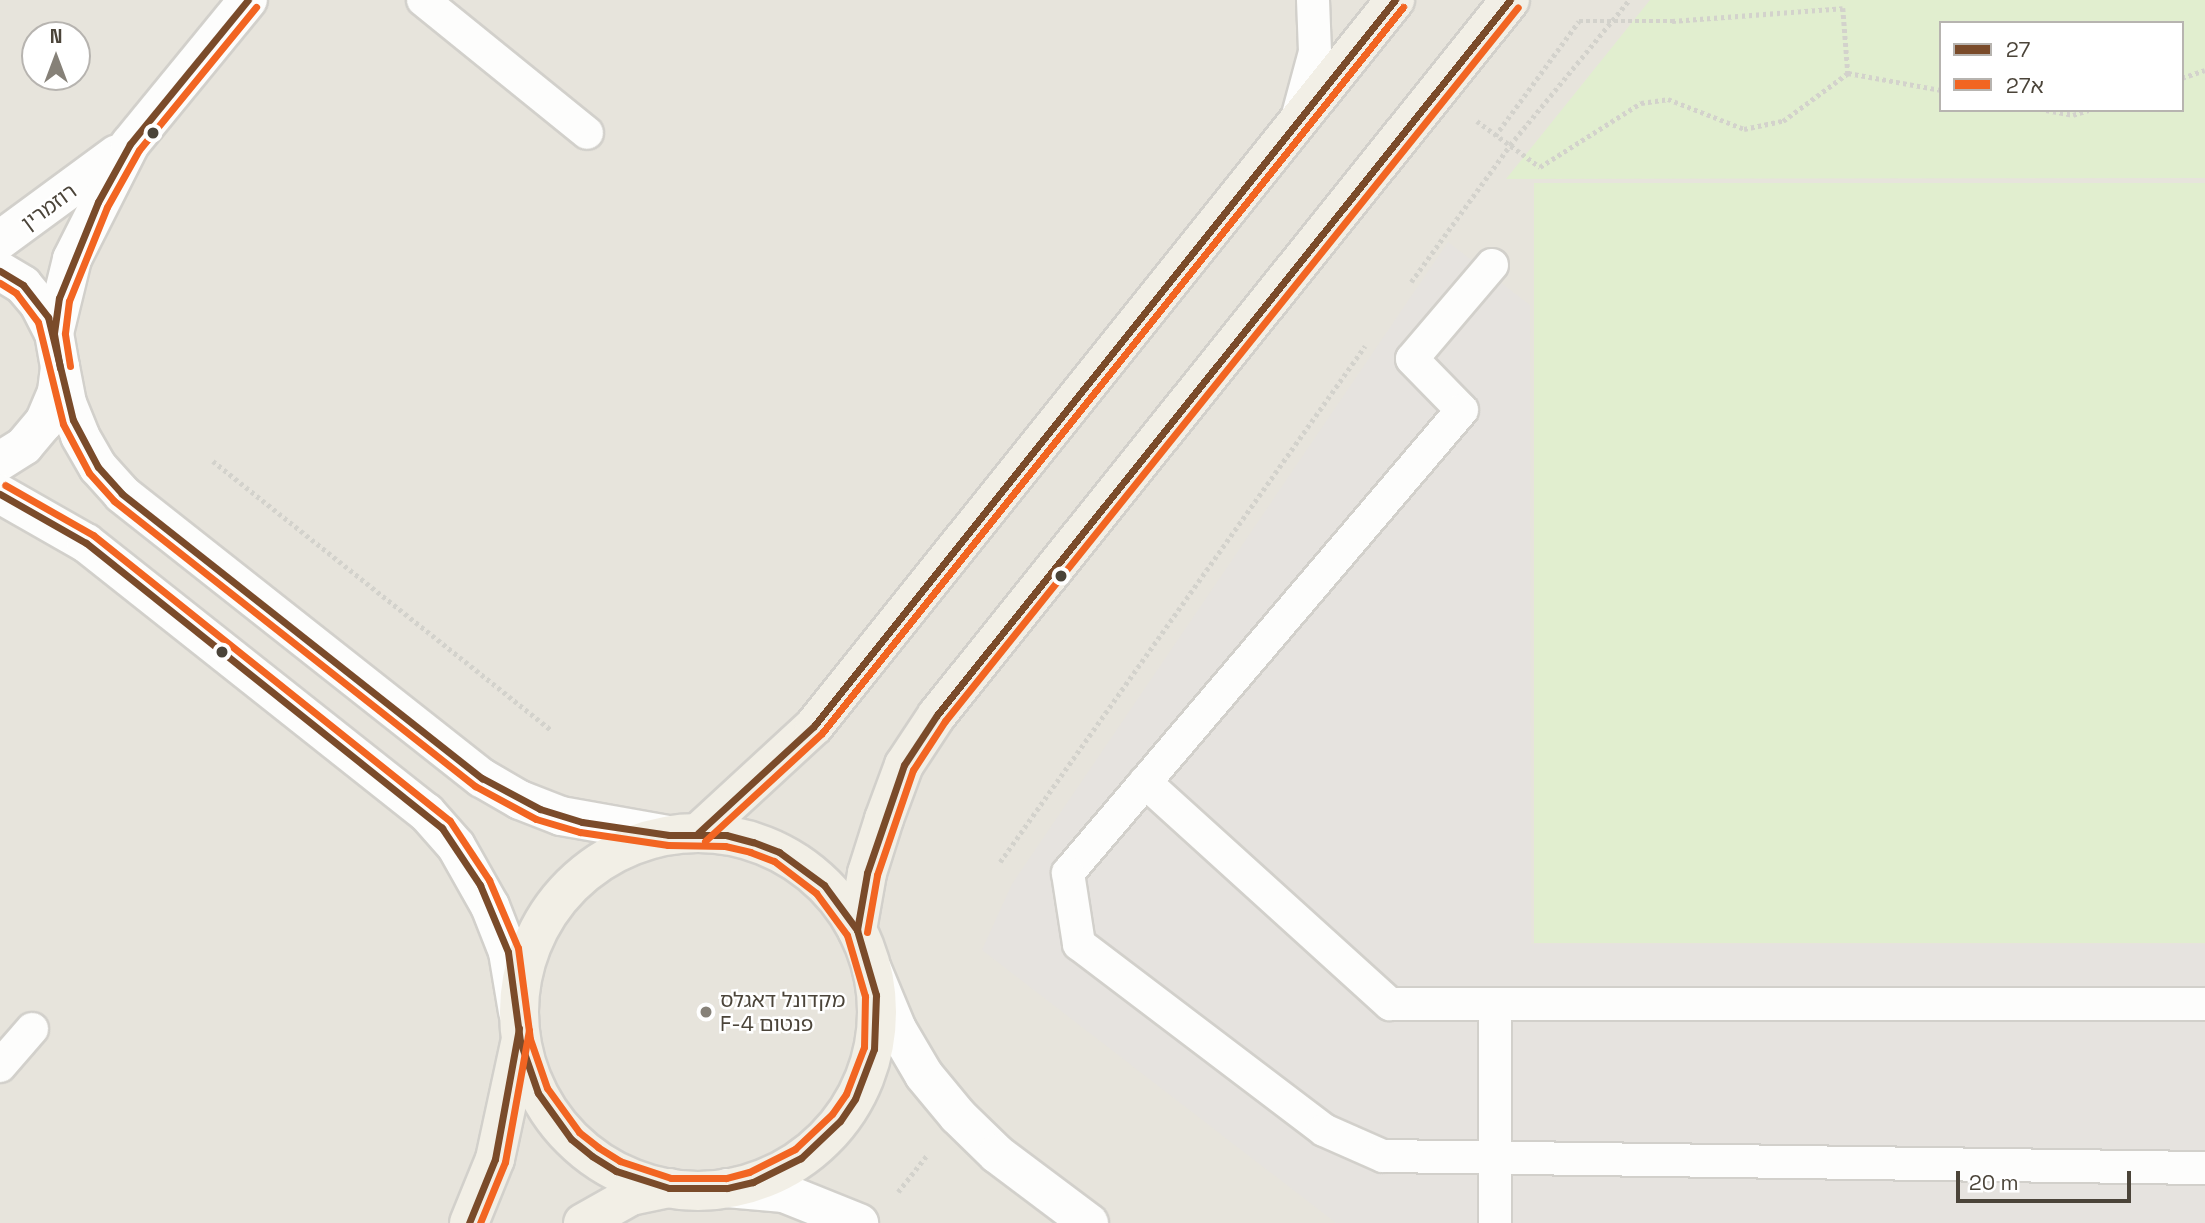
<!DOCTYPE html>
<html>
<head>
<meta charset="utf-8">
<style>
  body { margin:0 }
  #map { position:relative; width:2205px; height:1223px; overflow:hidden; background:#f4f2ee; font-family:"Space Grotesk","Noto Sans Hebrew",sans-serif }
  div>[style] { position:absolute }
  .residential>* { inset:0; background:#e7e4dc }
  .green>* { inset:0; background:#e1eecf }
  .parking>* { inset:0; background:#e6e3df }
  .path>* { height:4.5px; margin-top:-2.25px; transform-origin:0; background:repeating-linear-gradient(90deg,#d3d2cc 0 3.5px,transparent 0 7px) }
  .roads { filter:drop-shadow(2px 0 #d2d0cb) drop-shadow(-2px 0 #d2d0cb) drop-shadow(0 2px #d2d0cb) drop-shadow(0 -2px #d2d0cb) }
  .service>* { height:32px; margin:-16px; padding:0 16px; transform-origin:16px; border-radius:16px; background:#fdfdfc }
  .minor>* { height:38px; margin:-19px; padding:0 19px; transform-origin:19px; border-radius:19px; background:#fdfdfc }
  .tertiary>* { height:38px; margin:-19px; padding:0 19px; transform-origin:19px; border-radius:19px; background:#fdfdfc }
  .primary>* { height:38px; margin:-19px; padding:0 19px; transform-origin:19px; border-radius:19px; background:#f2efe6 }
  .primary>.ring { margin:-19px; padding:0; box-sizing:content-box; background:none; border:38px solid #f2efe6; border-radius:50% }
  .bus-1>* { height:7px; margin:-3.5px; padding:0 3.5px; transform-origin:3.5px; border-radius:3.5px; background:#7a4b2a }
  .bus-2>* { height:7px; margin:-3.5px; padding:0 3.5px; transform-origin:3.5px; border-radius:3.5px; background:#f26522 }
  .dots>* { width:19px; height:19px; translate:-50% -50%; box-sizing:border-box; border:4px solid #fff; border-radius:50% }
  span { translate:-50% -50%; white-space:nowrap; text-align:center; line-height:1.15; -webkit-text-stroke:5px #fff; paint-order:stroke }
  .street-label { font-size:21px; color:#4b4439 }
  .poi-label { font-size:21px; color:#4b4439 }
  .left { translate:0 -50%; text-align:left }
  .legend { position:absolute; left:1939px; top:21px; width:245px; height:91px; box-sizing:border-box; background:#fff; border:2px solid #b7b4b0; margin:0; padding:9px 12px; list-style:none; font-size:21px; color:#4b4439 }
  .legend li { display:flex; align-items:center; gap:14px; height:35px }
  .legend b { width:35px; border:2px solid #b7b4b0 }
  .north { position:absolute; left:21px; top:21px; width:70px; height:70px; box-sizing:border-box; background:#fff; border:2px solid #b7b4b0; border-radius:50%; rotate:0deg; font-size:19px; font-weight:700; line-height:28px; text-align:center; color:#4b4439 }
  .north::after { content:''; display:block; margin:auto; width:24px; height:32px; background:#868178; clip-path:polygon(50% 0,100% 100%,50% 72%,0 100%) }
  .scale { position:absolute; left:1956px; top:1171px; width:175px; height:32px; box-sizing:border-box; border:4px solid #4b4439; border-top:0; padding-left:9px; font-size:21px; line-height:24px; white-space:nowrap; color:#4b4439; -webkit-text-stroke:5px #fff; paint-order:stroke }
</style>
</head>
<body>
<div id="map">
  <div class="residential">
    <div style="clip-path:polygon(evenodd,0 0,2205px 0,2205px 1223px,0 1223px,0 0,1941px 23px,2182px 23px,2182px 110px,1941px 110px,1941px 23px,0 0,35px 35px,77px 35px,77px 77px,35px 77px,35px 35px)"></div>
  </div>
  <div class="green">
    <div style="clip-path:polygon(evenodd,1650px 0,2205px 0,2205px 178px,1506px 179px,1650px 0,1941px 23px,2182px 23px,2182px 110px,1941px 110px,1941px 23px)"></div>
    <div style="clip-path:polygon(1534px 183px,2205px 183px,2205px 943px,1534px 943px)"></div>
  </div>
  <div class="parking">
    <div style="clip-path:polygon(1448px 242px,1530px 305px,1531px 944px,2205px 944px,2205px 1223px,1336px 1223px,982px 950px,1012px 884px)"></div>
  </div>
  <div class="path">
    <div style="left:2182px;top:78px;width:24px;rotate:-19deg"></div>
    <div style="left:2046px;top:110px;width:27px;rotate:10deg"></div>
    <div style="left:2073px;top:115px;width:16px;rotate:-18deg"></div>
    <div style="left:1477px;top:121px;width:78px;rotate:36.1deg"></div>
    <div style="left:1540px;top:167px;width:120px;rotate:-32.4deg"></div>
    <div style="left:1641px;top:103px;width:27px;rotate:-8deg"></div>
    <div style="left:1668px;top:99px;width:82px;rotate:21.5deg"></div>
    <div style="left:1744px;top:129px;width:40px;rotate:-12deg"></div>
    <div style="left:1783px;top:121px;width:81px;rotate:-36.4deg"></div>
    <div style="left:1848px;top:73px;width:95px;rotate:10.4deg"></div>
    <div style="left:1495px;top:136px;width:142px;rotate:-53.9deg"></div>
    <div style="left:1579px;top:21px;width:93px"></div>
    <div style="left:1672px;top:21px;width:171px;rotate:-4.3deg"></div>
    <div style="left:1843px;top:8px;width:65px;rotate:85.6deg"></div>
    <div style="left:1411px;top:282px;width:169px;rotate:-54.1deg"></div>
    <div style="left:1510px;top:145px;width:188px;rotate:-50.6deg"></div>
    <div style="left:213px;top:461px;width:431px;rotate:38.5deg"></div>
    <div style="left:1000px;top:862px;width:632px;rotate:-54.73deg"></div>
    <div style="left:898px;top:1192px;width:47px;rotate:-51.9deg"></div>
  </div>
  <div class="roads">
    <div class="service">
      <div style="left:423px;top:0;width:211px;rotate:39deg"></div>
      <div style="left:1298px;top:115px;width:65px;rotate:-74.9deg"></div>
      <div style="left:1315px;top:52px;width:52px;rotate:-92.2deg"></div>
      <div style="left:1492px;top:265px;width:123px;rotate:130.4deg"></div>
      <div style="left:1412px;top:359px;width:71px;rotate:45.6deg"></div>
      <div style="left:1462px;top:410px;width:608px;rotate:130.4deg"></div>
      <div style="left:1068px;top:873px;width:72px;rotate:81.2deg"></div>
      <div style="left:1079px;top:944px;width:308px;rotate:37.2deg"></div>
      <div style="left:1324px;top:1130px;width:64px;rotate:23.8deg"></div>
      <div style="left:1383px;top:1156px;width:822px;rotate:0.84deg"></div>
      <div style="left:1145px;top:782px;width:331px;rotate:42.2deg"></div>
      <div style="left:1390px;top:1004px;width:815px"></div>
      <div style="left:1495px;top:1004px;width:219px;rotate:90deg"></div>
      <div style="left:0;top:1066px;width:49px;rotate:-49.1deg"></div>
    </div>
    <div class="minor">
      <div style="left:0;top:240px;width:145px;rotate:-36.3deg"></div>
      <div style="left:54px;top:333px;width:76px;rotate:-76.3deg"></div>
      <div style="left:72px;top:259px;width:129px;rotate:-63.2deg"></div>
      <div style="left:130px;top:144px;width:186px;rotate:-50.7deg"></div>
      <div style="left:872px;top:969px;width:65px;rotate:67.4deg"></div>
      <div style="left:897px;top:1029px;width:53px;rotate:59.6deg"></div>
      <div style="left:924px;top:1075px;width:53px;rotate:50.3deg"></div>
      <div style="left:958px;top:1116px;width:54px;rotate:44.3deg"></div>
      <div style="left:997px;top:1154px;width:115px;rotate:36.9deg"></div>
      <div style="left:727px;top:1188px;width:57px;rotate:5deg"></div>
      <div style="left:784px;top:1193px;width:81px;rotate:21.8deg"></div>
    </div>
    <div class="tertiary">
      <div style="left:0;top:271px;width:27px;rotate:31deg"></div>
      <div style="left:23px;top:285px;width:25px;rotate:50deg"></div>
      <div style="left:39px;top:304px;width:33px;rotate:63deg"></div>
      <div style="left:54px;top:333px;width:35px;rotate:80deg"></div>
      <div style="left:60px;top:367px;width:25px;rotate:97deg"></div>
      <div style="left:57px;top:392px;width:33px;rotate:113deg"></div>
      <div style="left:44px;top:422px;width:31px;rotate:130deg"></div>
      <div style="left:24px;top:446px;width:28px;rotate:148deg"></div>
      <div style="left:60px;top:367px;width:37px;rotate:79deg"></div>
      <div style="left:67px;top:403px;width:35px;rotate:68deg"></div>
      <div style="left:80px;top:436px;width:36px;rotate:60deg"></div>
      <div style="left:98px;top:467px;width:36px;rotate:48deg"></div>
      <div style="left:122px;top:494px;width:459px;rotate:38.3deg"></div>
      <div style="left:482px;top:778px;width:44px;rotate:30.1deg"></div>
      <div style="left:520px;top:800px;width:44px;rotate:21.3deg"></div>
      <div style="left:561px;top:816px;width:110px;rotate:10deg"></div>
      <div style="left:0;top:494px;width:99px;rotate:29.7deg"></div>
      <div style="left:86px;top:543px;width:434px;rotate:38.4deg"></div>
      <div style="left:426px;top:812px;width:45px;rotate:48.6deg"></div>
      <div style="left:456px;top:846px;width:69px;rotate:60.5deg"></div>
      <div style="left:490px;top:906px;width:49px;rotate:68.6deg"></div>
      <div style="left:508px;top:952px;width:61px;rotate:80.5deg"></div>
    </div>
    <div class="primary">
      <div style="left:698px;top:833px;width:158px;rotate:-42.7deg"></div>
      <div style="left:814px;top:726px;width:930px;rotate:-51.33deg"></div>
      <div class="ring" style="left:519px;top:833px;width:320px;height:320px"></div>
      <div style="left:857px;top:930px;width:58px;rotate:-80deg"></div>
      <div style="left:867px;top:873px;width:57px;rotate:-72.5deg"></div>
      <div style="left:884px;top:819px;width:58px;rotate:-69.7deg"></div>
      <div style="left:904px;top:765px;width:60px;rotate:-56.6deg"></div>
      <div style="left:937px;top:715px;width:916px;rotate:-51.29deg"></div>
      <div style="left:469px;top:1223px;width:69px;rotate:-67.9deg"></div>
      <div style="left:495px;top:1159px;width:119px;rotate:-77.8deg"></div>
      <div style="left:583px;top:1223px;width:55px;rotate:-29.4deg"></div>
      <div style="left:631px;top:1196px;width:39px;rotate:-12deg"></div>
    </div>
  </div>
  <div class="bus-1">
    <div style="left:0;top:271px;width:27px;rotate:31deg"></div>
    <div style="left:23px;top:285px;width:41px;rotate:52deg"></div>
    <div style="left:48px;top:317px;width:106px;rotate:76.4deg"></div>
    <div style="left:73px;top:420px;width:53px;rotate:62deg"></div>
    <div style="left:98px;top:467px;width:36px;rotate:48deg"></div>
    <div style="left:122px;top:494px;width:459px;rotate:38.3deg"></div>
    <div style="left:482px;top:778px;width:66px;rotate:28.1deg"></div>
    <div style="left:540px;top:809px;width:44px;rotate:17.2deg"></div>
    <div style="left:582px;top:822px;width:88px;rotate:8.5deg"></div>
    <div style="left:669px;top:835px;width:57px"></div>
    <div style="left:726px;top:835px;width:28px;rotate:15deg"></div>
    <div style="left:753px;top:842px;width:28px;rotate:21deg"></div>
    <div style="left:779px;top:852px;width:56px;rotate:36.3deg"></div>
    <div style="left:824px;top:885px;width:56px;rotate:53.7deg"></div>
    <div style="left:857px;top:930px;width:68px;rotate:73.7deg"></div>
    <div style="left:876px;top:995px;width:54px;rotate:92.1deg"></div>
    <div style="left:874px;top:1049px;width:53px;rotate:110.8deg"></div>
    <div style="left:855px;top:1099px;width:27px;rotate:124deg"></div>
    <div style="left:840px;top:1121px;width:54px;rotate:136.5deg"></div>
    <div style="left:801px;top:1158px;width:54px;rotate:153.4deg"></div>
    <div style="left:753px;top:1182px;width:27px;rotate:167deg"></div>
    <div style="left:727px;top:1188px;width:58px;rotate:180deg"></div>
    <div style="left:669px;top:1188px;width:56px;rotate:-162.2deg"></div>
    <div style="left:616px;top:1171px;width:28px;rotate:-148deg"></div>
    <div style="left:592px;top:1156px;width:27px;rotate:-141deg"></div>
    <div style="left:571px;top:1139px;width:57px;rotate:-125.7deg"></div>
    <div style="left:538px;top:1093px;width:55px;rotate:-109.1deg"></div>
    <div style="left:520px;top:1041px;width:90px;rotate:-97.7deg"></div>
    <div style="left:508px;top:952px;width:73px;rotate:-112.7deg"></div>
    <div style="left:480px;top:885px;width:69px;rotate:-123.7deg"></div>
    <div style="left:442px;top:828px;width:456px;rotate:-141.3deg"></div>
    <div style="left:86px;top:543px;width:99px;rotate:-150.3deg"></div>
    <div style="left:60px;top:368px;width:36px;rotate:-100deg"></div>
    <div style="left:54px;top:333px;width:35px;rotate:-82deg"></div>
    <div style="left:59px;top:298px;width:104px;rotate:-67.9deg"></div>
    <div style="left:98px;top:202px;width:66px;rotate:-61.1deg"></div>
    <div style="left:130px;top:144px;width:186px;rotate:-50.7deg"></div>
    <div style="left:698px;top:833px;width:158px;rotate:-42.7deg"></div>
    <div style="left:814px;top:726px;width:930px;rotate:-51.33deg"></div>
    <div style="left:857px;top:930px;width:58px;rotate:-80deg"></div>
    <div style="left:867px;top:873px;width:114px;rotate:-71.1deg"></div>
    <div style="left:904px;top:765px;width:60px;rotate:-56.6deg"></div>
    <div style="left:937px;top:715px;width:916px;rotate:-51.29deg"></div>
    <div style="left:469px;top:1223px;width:69px;rotate:-67.9deg"></div>
    <div style="left:495px;top:1159px;width:133px;rotate:-79.6deg"></div>
  </div>
  <div class="bus-2">
    <div style="left:0;top:283px;width:19px;rotate:32deg"></div>
    <div style="left:16px;top:293px;width:36px;rotate:53deg"></div>
    <div style="left:38px;top:322px;width:105px;rotate:76.2deg"></div>
    <div style="left:63px;top:424px;width:55px;rotate:62deg"></div>
    <div style="left:89px;top:473px;width:38px;rotate:48deg"></div>
    <div style="left:114px;top:501px;width:460px;rotate:38.3deg"></div>
    <div style="left:475px;top:786px;width:69px;rotate:28.4deg"></div>
    <div style="left:536px;top:819px;width:46px;rotate:16.5deg"></div>
    <div style="left:580px;top:832px;width:89px;rotate:8.4deg"></div>
    <div style="left:668px;top:845px;width:57px;rotate:1deg"></div>
    <div style="left:725px;top:846px;width:26px;rotate:13deg"></div>
    <div style="left:750px;top:852px;width:26px;rotate:21deg"></div>
    <div style="left:774px;top:861px;width:53px;rotate:37.3deg"></div>
    <div style="left:816px;top:893px;width:52px;rotate:53.6deg"></div>
    <div style="left:847px;top:935px;width:64px;rotate:73.6deg"></div>
    <div style="left:865px;top:996px;width:51px;rotate:91.1deg"></div>
    <div style="left:864px;top:1047px;width:50px;rotate:111deg"></div>
    <div style="left:846px;top:1094px;width:24px;rotate:125deg"></div>
    <div style="left:832px;top:1114px;width:51px;rotate:136.6deg"></div>
    <div style="left:795px;top:1149px;width:51px;rotate:153.4deg"></div>
    <div style="left:749px;top:1172px;width:24px;rotate:165deg"></div>
    <div style="left:726px;top:1178px;width:55px;rotate:180deg"></div>
    <div style="left:671px;top:1178px;width:54px;rotate:-161.6deg"></div>
    <div style="left:620px;top:1161px;width:26px;rotate:-148deg"></div>
    <div style="left:598px;top:1147px;width:24px;rotate:-142deg"></div>
    <div style="left:579px;top:1132px;width:54px;rotate:-126deg"></div>
    <div style="left:547px;top:1088px;width:52px;rotate:-109.1deg"></div>
    <div style="left:530px;top:1039px;width:92px;rotate:-97.5deg"></div>
    <div style="left:518px;top:948px;width:74px;rotate:-113.1deg"></div>
    <div style="left:489px;top:880px;width:71px;rotate:-123.5deg"></div>
    <div style="left:450px;top:821px;width:457px;rotate:-141.3deg"></div>
    <div style="left:93px;top:535px;width:101px;rotate:-150.4deg"></div>
    <div style="left:70px;top:366px;width:33px;rotate:-99deg"></div>
    <div style="left:65px;top:333px;width:32px;rotate:-83deg"></div>
    <div style="left:69px;top:301px;width:101px;rotate:-68deg"></div>
    <div style="left:107px;top:207px;width:65px;rotate:-60.7deg"></div>
    <div style="left:139px;top:150px;width:185px;rotate:-50.7deg"></div>
    <div style="left:705px;top:841px;width:159px;rotate:-42.7deg"></div>
    <div style="left:822px;top:733px;width:930px;rotate:-51.33deg"></div>
    <div style="left:867px;top:932px;width:58px;rotate:-80deg"></div>
    <div style="left:877px;top:875px;width:111px;rotate:-71.1deg"></div>
    <div style="left:913px;top:770px;width:59px;rotate:-56.9deg"></div>
    <div style="left:945px;top:721px;width:915px;rotate:-51.25deg"></div>
    <div style="left:480px;top:1223px;width:66px;rotate:-67.7deg"></div>
    <div style="left:505px;top:1162px;width:134px;rotate:-79.7deg"></div>
  </div>
  <div class="dots">
    <div style="left:153px;top:133px;background:#4b4439"></div>
    <div style="left:1061px;top:576px;background:#4b4439"></div>
    <div style="left:222px;top:652px;background:#4b4439"></div>
    <div style="left:706px;top:1012px;background:#868178"></div>
  </div>
  <div class="street-label">
    <span style="left:49px;top:207px;rotate:-36deg">רוזמרין</span>
  </div>
  <div class="poi-label">
    <span class="left" style="left:720px;top:1012px">מקדונל דאגלס<br>F-4 פנטום</span>
  </div>
  <ul class="legend">
  <li><b style="height:9px;background:#7a4b2a"></b>27</li>
  <li><b style="height:9px;background:#f26522"></b>27א</li>
  </ul>
  <div class="north">N</div>
  <div class="scale">20 m</div>
</div>
</body>
</html>
